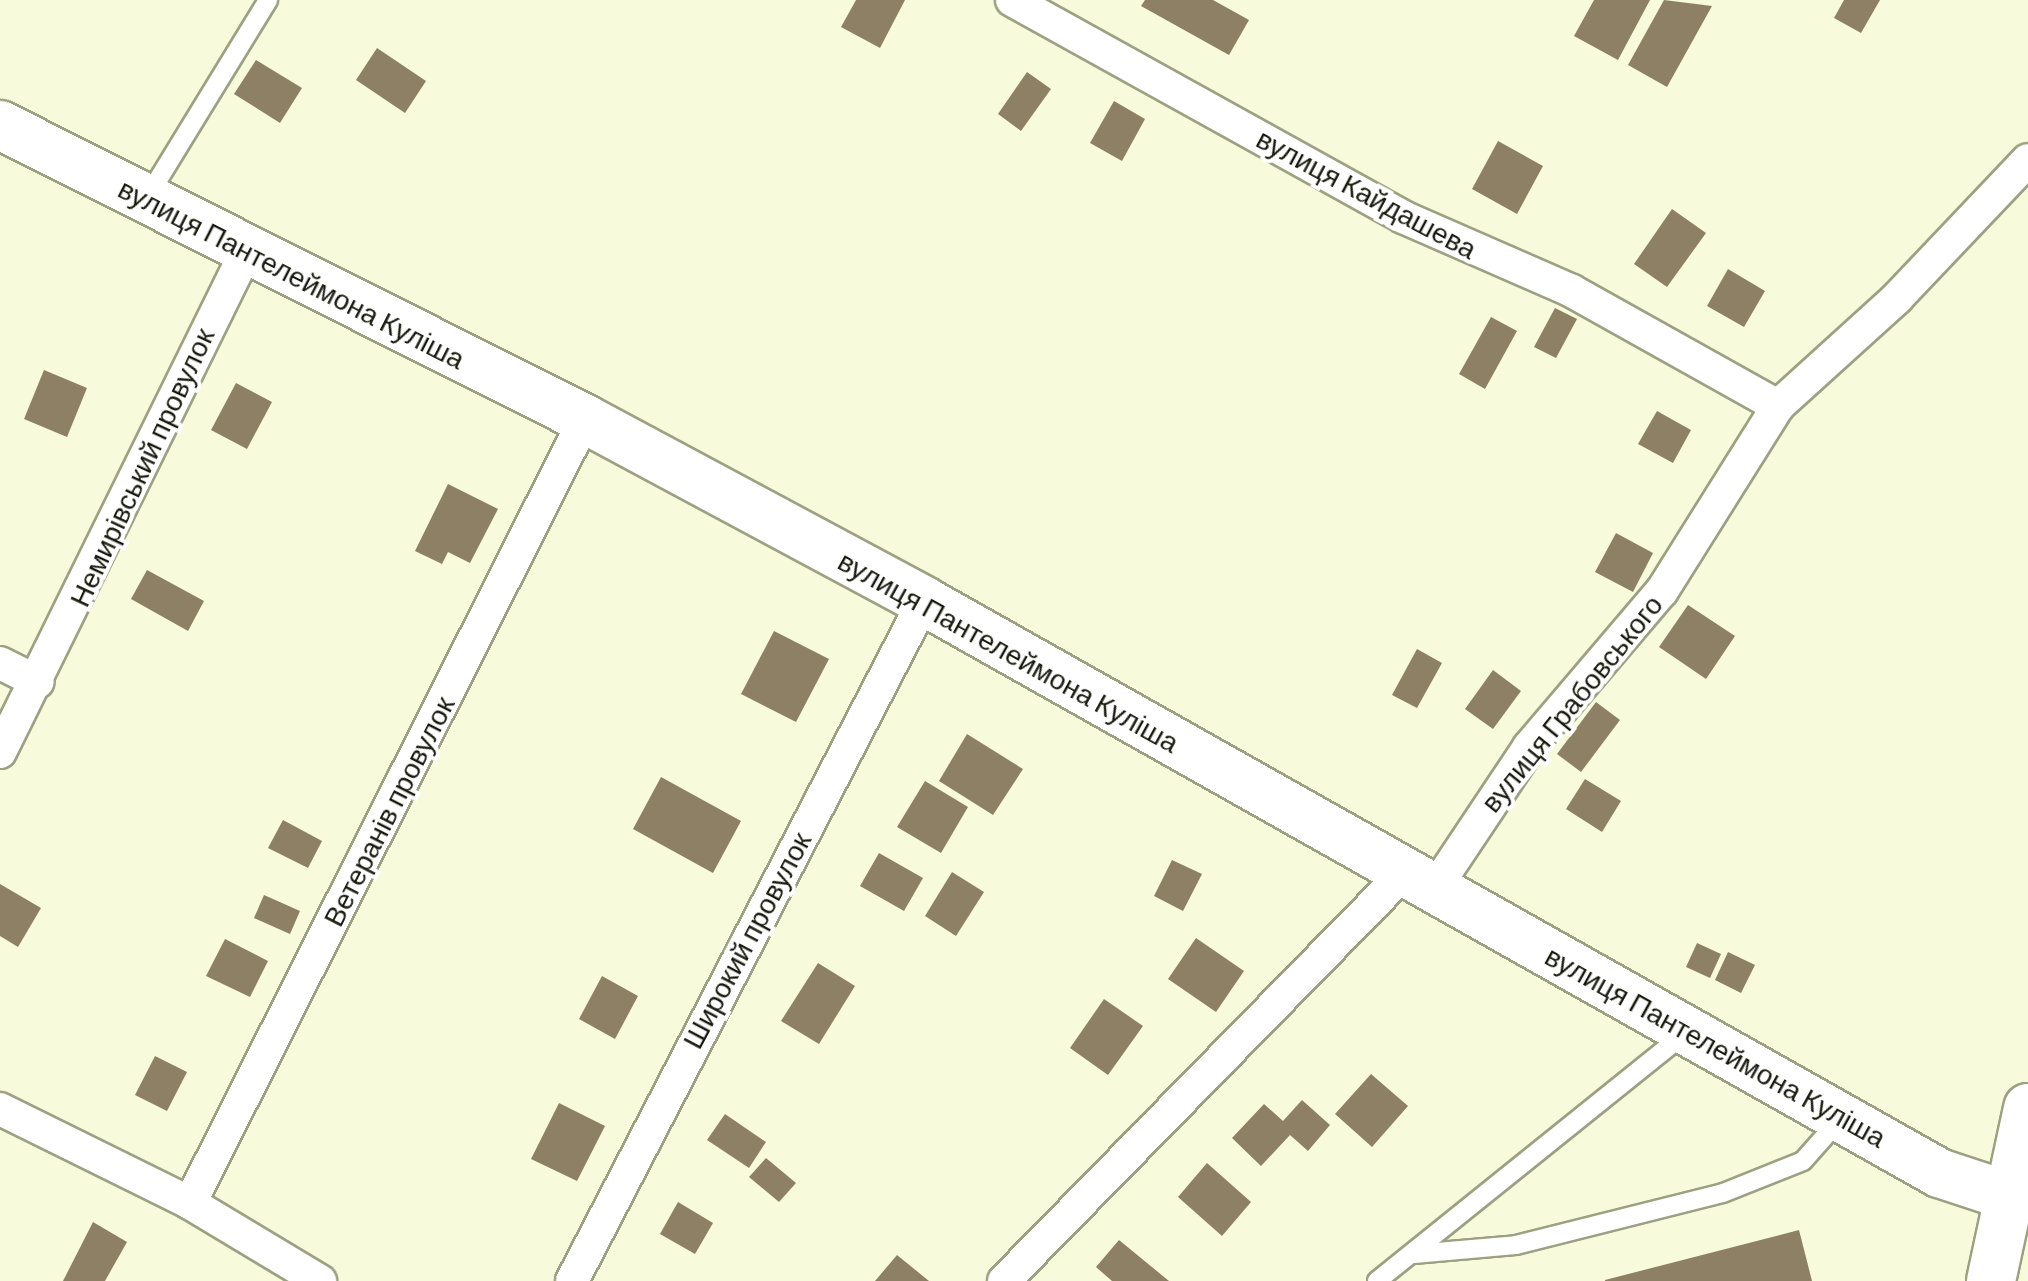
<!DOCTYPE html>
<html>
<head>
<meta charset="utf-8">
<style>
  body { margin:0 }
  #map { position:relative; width:2028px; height:1281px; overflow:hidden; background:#f7fbdb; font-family:Barlow,sans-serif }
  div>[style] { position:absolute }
  .building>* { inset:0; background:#8e8065 }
  .roads { filter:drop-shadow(2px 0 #9ca182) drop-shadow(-2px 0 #9ca182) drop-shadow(0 2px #9ca182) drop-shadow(0 -2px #9ca182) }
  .lane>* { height:18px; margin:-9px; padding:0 9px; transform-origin:9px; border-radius:9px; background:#fff }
  .street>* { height:32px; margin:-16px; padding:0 16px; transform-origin:16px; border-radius:16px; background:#fff }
  .secondary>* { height:48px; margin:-24px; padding:0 24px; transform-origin:24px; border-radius:24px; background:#fff }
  span { translate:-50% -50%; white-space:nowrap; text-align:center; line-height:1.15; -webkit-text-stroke:8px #fff; paint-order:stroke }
  .street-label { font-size:28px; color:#18190e }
</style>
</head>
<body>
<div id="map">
  <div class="building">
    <div style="clip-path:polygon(856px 0,905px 0,880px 48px,841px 27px)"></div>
    <div style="clip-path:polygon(1145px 0,1213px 0,1249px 20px,1229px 55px,1141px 6px)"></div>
    <div style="clip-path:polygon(1594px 0,1650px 0,1618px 60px,1574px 36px)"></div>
    <div style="clip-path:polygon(1664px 0,1712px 6px,1667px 87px,1628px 65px)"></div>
    <div style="clip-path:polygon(1844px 0,1880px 0,1861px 33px,1834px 18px)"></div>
    <div style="clip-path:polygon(377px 48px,426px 81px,405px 113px,356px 80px)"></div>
    <div style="clip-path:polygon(256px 60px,302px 88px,280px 123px,234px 94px)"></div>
    <div style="clip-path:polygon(1027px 72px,1051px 89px,1021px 131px,998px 114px)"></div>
    <div style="clip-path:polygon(1114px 101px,1145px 119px,1122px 161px,1090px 143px)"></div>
    <div style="clip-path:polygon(1498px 141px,1543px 166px,1517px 214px,1472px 189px)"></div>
    <div style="clip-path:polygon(1672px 209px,1706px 233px,1667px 287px,1634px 264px)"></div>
    <div style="clip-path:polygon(1728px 269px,1765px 291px,1744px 327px,1707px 306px)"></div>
    <div style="clip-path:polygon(1555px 308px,1577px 319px,1556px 358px,1534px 347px)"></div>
    <div style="clip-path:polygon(1491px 317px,1517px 331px,1485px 389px,1459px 374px)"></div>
    <div style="clip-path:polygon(44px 370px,87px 388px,67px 437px,24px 419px)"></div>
    <div style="clip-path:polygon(236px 383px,272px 402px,247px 449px,211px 430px)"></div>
    <div style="clip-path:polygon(1657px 411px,1691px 430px,1673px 463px,1638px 444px)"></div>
    <div style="clip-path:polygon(448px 484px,498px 509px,470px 563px,448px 552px,442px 564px,415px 551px)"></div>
    <div style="clip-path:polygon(1616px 533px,1653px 553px,1633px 592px,1595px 572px)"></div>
    <div style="clip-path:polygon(147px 570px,204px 601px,188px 631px,131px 599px)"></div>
    <div style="clip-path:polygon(1688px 605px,1735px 636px,1706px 679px,1659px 647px)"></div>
    <div style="clip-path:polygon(774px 631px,829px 659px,796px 722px,741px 694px)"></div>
    <div style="clip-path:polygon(1417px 649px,1442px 663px,1417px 708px,1392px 695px)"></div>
    <div style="clip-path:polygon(1493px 670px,1521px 691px,1493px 729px,1465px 709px)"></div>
    <div style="clip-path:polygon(1596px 702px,1620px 720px,1581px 772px,1557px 754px)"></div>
    <div style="clip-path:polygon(967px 734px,1023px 769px,993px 815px,939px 781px)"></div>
    <div style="clip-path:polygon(661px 777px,741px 821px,713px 873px,633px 829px)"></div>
    <div style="clip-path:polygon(1585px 779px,1621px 801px,1602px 832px,1566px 809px)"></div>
    <div style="clip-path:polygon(925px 781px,968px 807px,941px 853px,897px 827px)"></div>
    <div style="clip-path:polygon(283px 820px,322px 841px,308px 868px,268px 848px)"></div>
    <div style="clip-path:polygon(879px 853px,923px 878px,904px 911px,860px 886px)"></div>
    <div style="clip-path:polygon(1172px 860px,1202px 874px,1183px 911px,1154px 896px)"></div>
    <div style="clip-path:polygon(952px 872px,984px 892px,956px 936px,925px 916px)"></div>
    <div style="clip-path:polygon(0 884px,41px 908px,18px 947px,0 936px)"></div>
    <div style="clip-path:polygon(264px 895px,300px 911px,290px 934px,254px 918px)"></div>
    <div style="clip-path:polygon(1196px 938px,1244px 971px,1216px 1012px,1168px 979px)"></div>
    <div style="clip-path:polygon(225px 939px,268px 961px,250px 997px,206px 976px)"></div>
    <div style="clip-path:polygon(1697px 943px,1721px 954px,1710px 978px,1686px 967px)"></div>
    <div style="clip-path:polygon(1728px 952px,1755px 965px,1741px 993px,1715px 980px)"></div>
    <div style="clip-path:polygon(818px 963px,855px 986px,819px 1044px,781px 1021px)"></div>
    <div style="clip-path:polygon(602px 976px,638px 996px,615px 1039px,579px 1019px)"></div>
    <div style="clip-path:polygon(1104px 999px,1143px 1026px,1108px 1075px,1070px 1048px)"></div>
    <div style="clip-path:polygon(155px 1056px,187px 1072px,167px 1111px,135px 1095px)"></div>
    <div style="clip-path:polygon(1371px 1074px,1408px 1106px,1372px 1147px,1335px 1114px)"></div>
    <div style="clip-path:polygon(1302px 1100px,1330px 1125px,1308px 1151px,1290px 1135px,1261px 1166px,1232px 1138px,1264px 1104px,1283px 1121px)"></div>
    <div style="clip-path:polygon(559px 1103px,605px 1126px,577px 1181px,531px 1159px)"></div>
    <div style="clip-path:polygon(725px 1114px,766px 1142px,749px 1168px,707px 1140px)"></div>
    <div style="clip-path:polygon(766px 1158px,796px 1183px,779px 1202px,749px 1177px)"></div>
    <div style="clip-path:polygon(1207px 1163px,1251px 1202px,1222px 1236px,1178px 1197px)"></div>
    <div style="clip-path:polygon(678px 1202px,713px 1223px,695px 1254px,660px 1234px)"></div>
    <div style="clip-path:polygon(93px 1222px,127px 1242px,105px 1281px,63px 1281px)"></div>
    <div style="clip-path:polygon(1799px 1230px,1812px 1281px,1605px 1281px,1605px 1280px)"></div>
    <div style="clip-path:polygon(1119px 1240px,1169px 1281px,1112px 1281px,1096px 1267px)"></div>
    <div style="clip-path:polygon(897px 1255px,929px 1281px,875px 1281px)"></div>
  </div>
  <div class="roads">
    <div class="lane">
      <div style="left:148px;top:196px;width:230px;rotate:-58.5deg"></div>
      <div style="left:1414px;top:1254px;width:102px;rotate:-5deg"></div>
      <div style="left:1516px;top:1245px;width:213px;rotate:-14.1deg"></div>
      <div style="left:1723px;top:1193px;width:86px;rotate:-21.8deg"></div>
      <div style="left:1803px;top:1161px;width:57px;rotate:-48.5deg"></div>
      <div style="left:1377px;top:1281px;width:394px;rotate:-38.8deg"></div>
    </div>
    <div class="street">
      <div style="left:1012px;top:0;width:447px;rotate:29deg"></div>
      <div style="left:1403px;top:217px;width:184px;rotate:23.6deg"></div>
      <div style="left:1572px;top:291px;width:236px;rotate:29.2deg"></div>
      <div style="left:0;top:663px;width:42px;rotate:26.6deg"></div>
      <div style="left:0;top:752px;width:557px;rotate:-63.8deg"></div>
      <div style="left:1433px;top:891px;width:173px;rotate:-56.3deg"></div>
      <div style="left:1529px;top:747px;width:205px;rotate:-49.6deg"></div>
      <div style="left:1662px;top:591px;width:218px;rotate:-57.9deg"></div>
      <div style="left:1778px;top:406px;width:161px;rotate:-42.2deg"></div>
      <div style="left:1897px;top:298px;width:190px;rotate:-46.5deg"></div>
      <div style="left:0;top:1109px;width:212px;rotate:26.3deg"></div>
      <div style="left:190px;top:1203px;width:152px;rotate:31deg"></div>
      <div style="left:190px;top:1203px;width:878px;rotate:-63.26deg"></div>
      <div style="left:572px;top:1281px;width:766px;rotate:-62.63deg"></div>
      <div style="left:1004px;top:1281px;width:571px;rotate:-45.57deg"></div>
    </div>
    <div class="secondary">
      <div style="left:0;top:125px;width:655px;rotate:26.68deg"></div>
      <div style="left:585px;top:419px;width:385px;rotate:28.2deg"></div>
      <div style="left:924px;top:601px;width:1165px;rotate:29.4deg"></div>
      <div style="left:1939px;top:1173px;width:71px;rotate:18.2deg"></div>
      <div style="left:1991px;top:1281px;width:177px;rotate:-77.9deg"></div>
    </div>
  </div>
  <div class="street-label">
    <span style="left:1367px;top:193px;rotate:28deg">вулиця Кайдашева</span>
    <span style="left:292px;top:273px;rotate:27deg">вулиця Пантелеймона Куліша</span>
    <span style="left:141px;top:467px;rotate:-65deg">Немирівський провулок</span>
    <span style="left:1009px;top:651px;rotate:29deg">вулиця Пантелеймона Куліша</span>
    <span style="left:1571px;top:703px;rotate:-51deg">вулиця Грабовського</span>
    <span style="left:388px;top:811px;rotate:-63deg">Ветеранів провулок</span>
    <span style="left:746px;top:940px;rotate:-62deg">Широкий провулок</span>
    <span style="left:1716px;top:1046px;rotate:29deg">вулиця Пантелеймона Куліша</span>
  </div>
</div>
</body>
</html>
